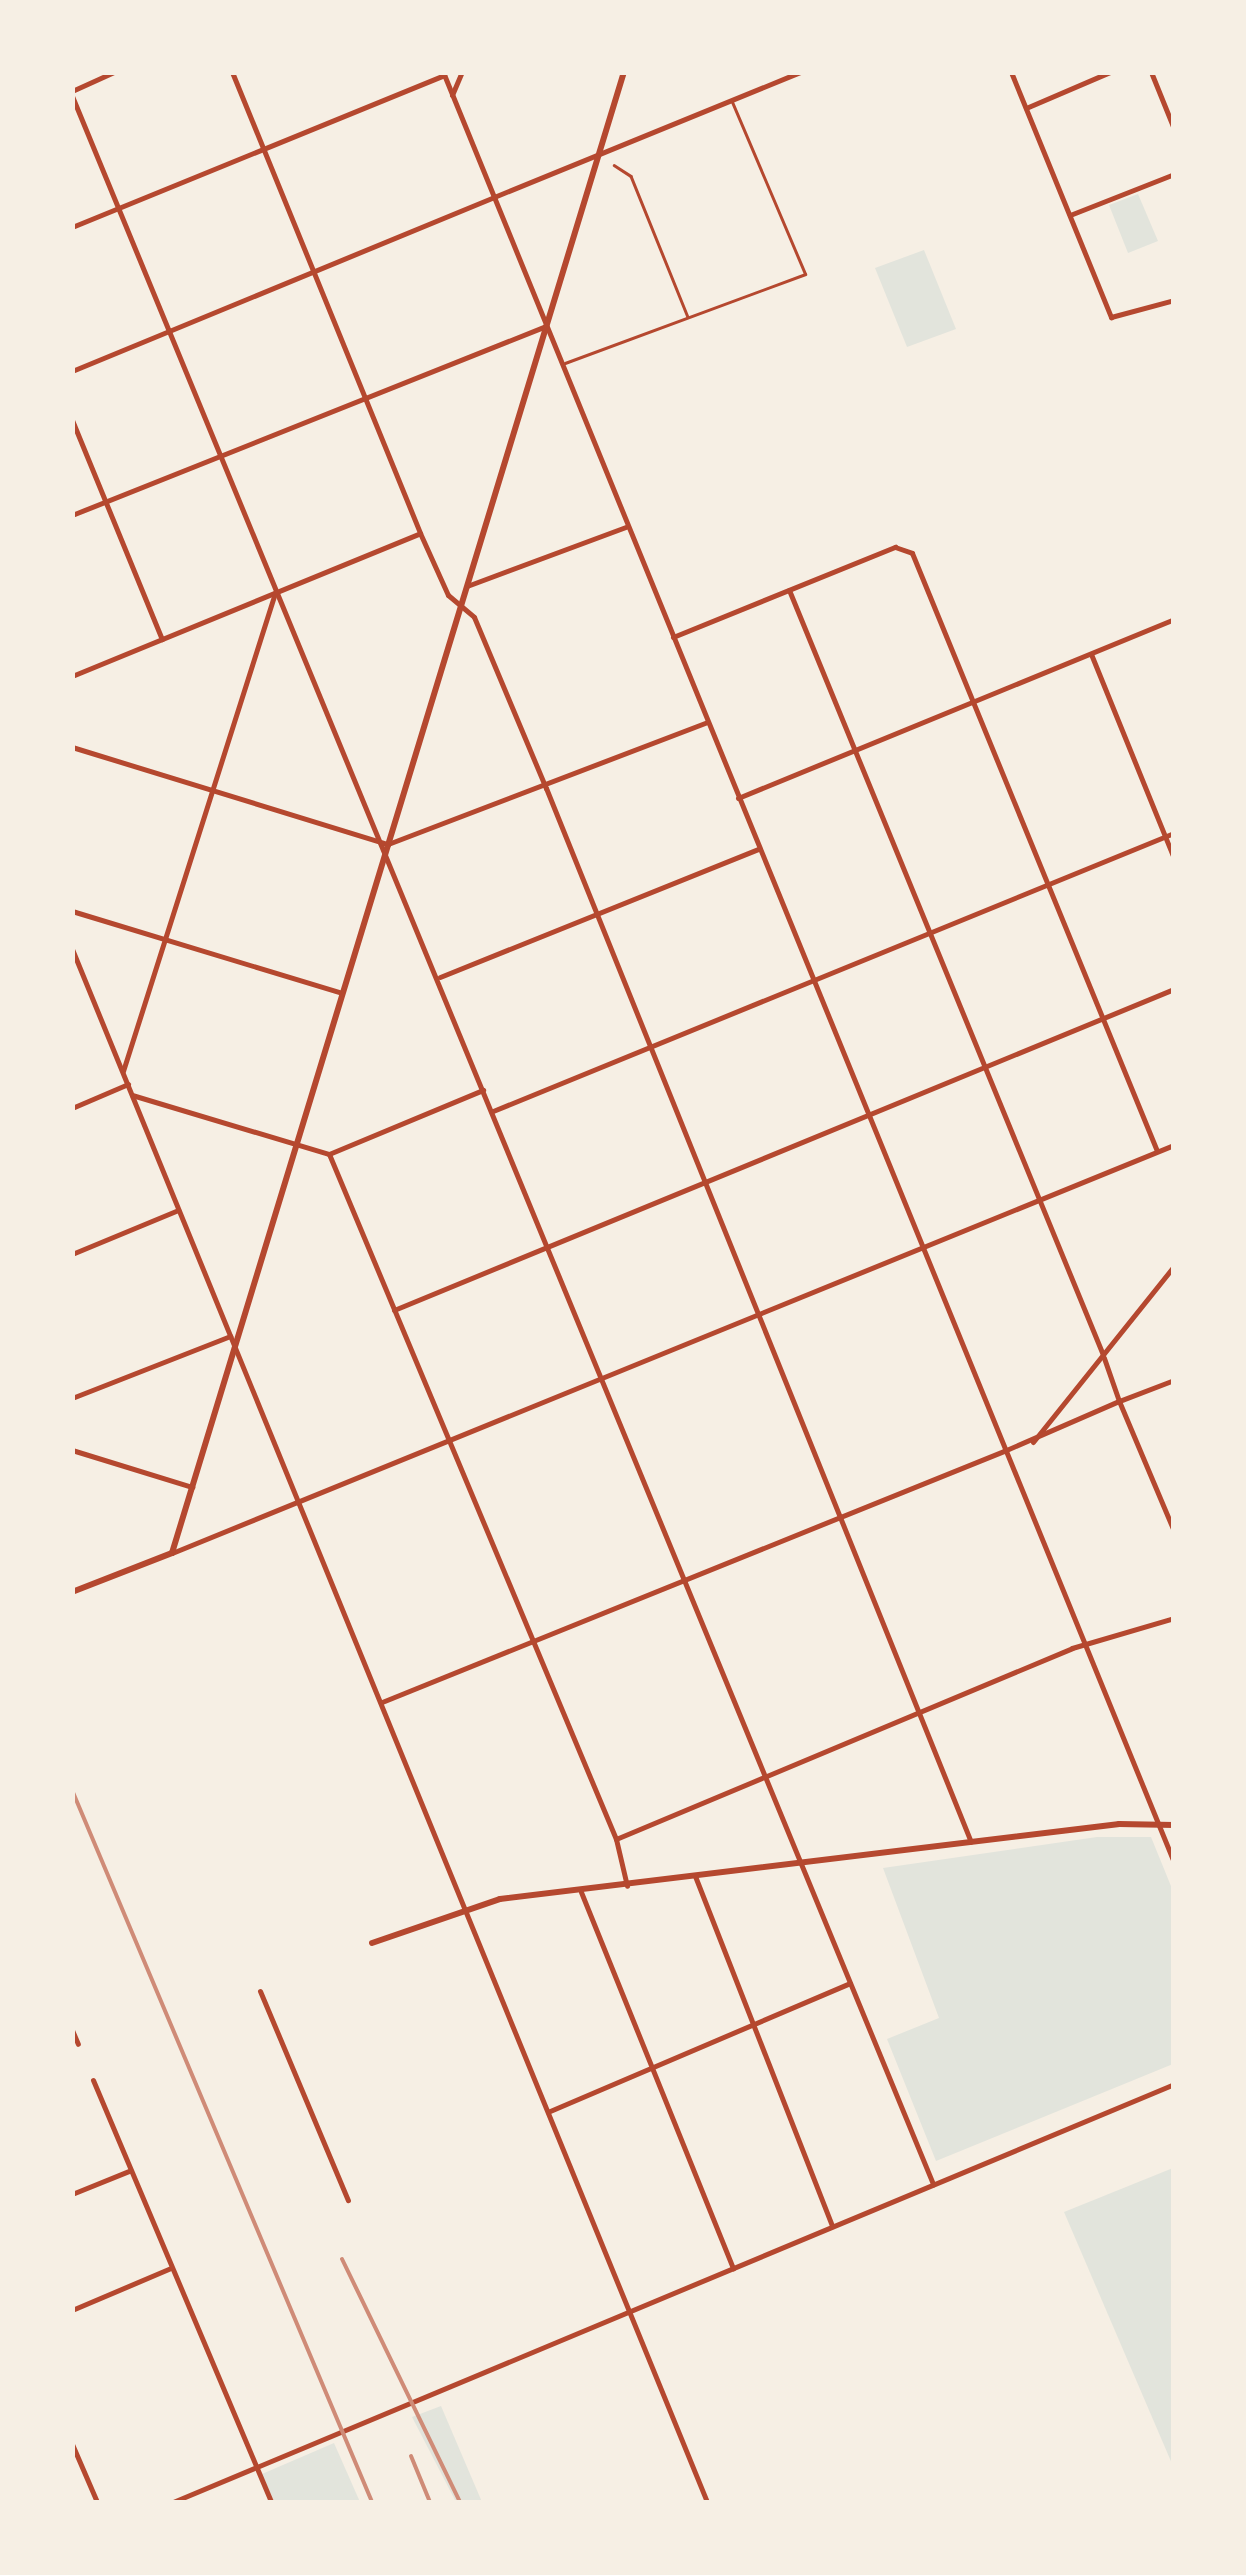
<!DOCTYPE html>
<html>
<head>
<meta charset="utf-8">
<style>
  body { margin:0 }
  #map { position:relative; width:1246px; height:2575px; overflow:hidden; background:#f6efe4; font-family:Mulish,sans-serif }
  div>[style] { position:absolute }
  .green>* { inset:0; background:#e2e4dc }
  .service>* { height:2.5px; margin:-1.25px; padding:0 1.25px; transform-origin:1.25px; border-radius:1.25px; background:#b5482f }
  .minor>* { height:5px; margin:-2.5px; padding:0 2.5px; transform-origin:2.5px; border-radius:2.5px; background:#b5482f }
  .tertiary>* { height:5px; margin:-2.5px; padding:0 2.5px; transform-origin:2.5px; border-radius:2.5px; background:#b5482f }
  .secondary>* { height:6px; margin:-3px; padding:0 3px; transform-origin:3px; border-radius:3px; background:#b5482f }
  .rail>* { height:4px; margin:-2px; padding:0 2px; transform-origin:2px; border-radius:2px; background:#cf8b77 }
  span { translate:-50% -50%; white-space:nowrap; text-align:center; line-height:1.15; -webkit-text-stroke:10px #f6efe4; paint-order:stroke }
  .frame { position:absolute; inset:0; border:75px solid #f6efe4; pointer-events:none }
</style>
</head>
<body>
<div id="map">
  <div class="green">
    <div style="clip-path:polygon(1138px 194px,1158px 241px,1128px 253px,1109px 205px)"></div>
    <div style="clip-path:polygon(924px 250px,956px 329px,907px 347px,875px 268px)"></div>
    <div style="clip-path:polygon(1097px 1837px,1151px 1837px,1173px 1891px,1173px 2064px,936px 2161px,887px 2039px,939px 2018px,883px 1868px)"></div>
    <div style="clip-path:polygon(1173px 2168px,1173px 2466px,1064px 2212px)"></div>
    <div style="clip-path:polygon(441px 2406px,482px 2502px,456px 2502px,412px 2417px)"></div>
    <div style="clip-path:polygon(334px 2443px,360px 2502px,274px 2502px,262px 2474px)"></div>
  </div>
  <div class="service">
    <div style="left:614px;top:165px;width:20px;rotate:33deg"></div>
    <div style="left:631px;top:176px;width:152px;rotate:68deg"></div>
    <div style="left:565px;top:363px;width:256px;rotate:-20.3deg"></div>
    <div style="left:805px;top:274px;width:187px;rotate:-113deg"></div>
  </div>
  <div class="minor">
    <div style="left:232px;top:72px;width:498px;rotate:67.8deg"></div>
    <div style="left:420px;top:533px;width:68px;rotate:65.7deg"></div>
    <div style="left:448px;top:595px;width:34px;rotate:40deg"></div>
    <div style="left:474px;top:617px;width:186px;rotate:67.2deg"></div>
    <div style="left:546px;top:788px;width:1136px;rotate:68.04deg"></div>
    <div style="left:1011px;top:72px;width:265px;rotate:67.8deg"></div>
    <div style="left:1111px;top:317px;width:65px;rotate:-15.1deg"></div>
    <div style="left:1151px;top:72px;width:61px;rotate:68deg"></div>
    <div style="left:72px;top:91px;width:46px;rotate:-24.3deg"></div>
    <div style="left:452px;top:95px;width:25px;rotate:-67deg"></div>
    <div style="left:72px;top:96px;width:2259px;rotate:67.59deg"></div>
    <div style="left:1026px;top:108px;width:91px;rotate:-23.2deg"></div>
    <div style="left:1070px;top:215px;width:112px;rotate:-21.5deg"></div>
    <div style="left:72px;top:227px;width:402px;rotate:-22.2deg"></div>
    <div style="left:72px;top:371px;width:456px;rotate:-22.4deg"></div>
    <div style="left:72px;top:420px;width:237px;rotate:67.7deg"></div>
    <div style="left:72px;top:515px;width:510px;rotate:-21.74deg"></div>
    <div style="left:467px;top:586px;width:170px;rotate:-20.4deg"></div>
    <div style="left:789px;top:590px;width:827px;rotate:67.68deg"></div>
    <div style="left:673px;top:637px;width:240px;rotate:-22.1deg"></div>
    <div style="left:895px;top:547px;width:18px;rotate:19deg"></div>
    <div style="left:912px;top:553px;width:646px;rotate:67.72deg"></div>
    <div style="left:1091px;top:654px;width:220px;rotate:67.9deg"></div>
    <div style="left:72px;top:676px;width:376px;rotate:-22.3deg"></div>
    <div style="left:72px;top:747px;width:331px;rotate:17.1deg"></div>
    <div style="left:388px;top:844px;width:342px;rotate:-20.9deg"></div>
    <div style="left:738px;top:798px;width:471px;rotate:-22.3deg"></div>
    <div style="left:72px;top:911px;width:282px;rotate:16.9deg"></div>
    <div style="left:72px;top:949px;width:1678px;rotate:67.76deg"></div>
    <div style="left:440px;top:977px;width:344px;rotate:-21.9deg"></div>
    <div style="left:123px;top:1071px;width:502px;rotate:-72.36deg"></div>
    <div style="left:132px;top:1095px;width:206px;rotate:16.7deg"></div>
    <div style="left:329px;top:1154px;width:167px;rotate:-22.6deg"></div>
    <div style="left:72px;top:1108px;width:61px;rotate:-23.2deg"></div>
    <div style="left:493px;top:1111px;width:736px;rotate:-22.21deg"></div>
    <div style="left:329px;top:1154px;width:743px;rotate:67.27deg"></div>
    <div style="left:616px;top:1839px;width:48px;rotate:76.8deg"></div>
    <div style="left:72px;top:1254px;width:115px;rotate:-22.5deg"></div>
    <div style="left:394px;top:1310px;width:843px;rotate:-22.37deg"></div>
    <div style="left:1174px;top:1380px;width:59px;rotate:159.1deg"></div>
    <div style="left:1119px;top:1401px;width:141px;rotate:67.1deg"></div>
    <div style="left:72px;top:1398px;width:170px;rotate:-21.4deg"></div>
    <div style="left:72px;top:1450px;width:126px;rotate:17.1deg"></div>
    <div style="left:172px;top:1553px;width:1082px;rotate:-22.16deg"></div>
    <div style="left:382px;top:1702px;width:671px;rotate:-21.98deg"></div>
    <div style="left:616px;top:1839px;width:494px;rotate:-22.7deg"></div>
    <div style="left:1072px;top:1648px;width:106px;rotate:-16.4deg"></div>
    <div style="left:695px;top:1876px;width:376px;rotate:68.6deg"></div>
    <div style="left:581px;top:1892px;width:406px;rotate:68deg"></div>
    <div style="left:260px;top:1991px;width:227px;rotate:67.2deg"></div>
    <div style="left:72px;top:2030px;width:15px;rotate:67deg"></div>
    <div style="left:93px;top:2080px;width:458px;rotate:67.1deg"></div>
    <div style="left:550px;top:2111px;width:326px;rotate:-23.1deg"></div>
    <div style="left:72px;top:2194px;width:61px;rotate:-22deg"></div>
    <div style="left:72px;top:2310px;width:108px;rotate:-23deg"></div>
    <div style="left:72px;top:2444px;width:63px;rotate:66.7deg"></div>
  </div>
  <div class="tertiary">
    <div style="left:443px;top:72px;width:1934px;rotate:67.79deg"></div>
    <div style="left:494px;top:197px;width:331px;rotate:-22.2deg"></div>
    <div style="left:1033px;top:1442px;width:226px;rotate:-51.3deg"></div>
    <div style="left:1004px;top:1451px;width:125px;rotate:-23.5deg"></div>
    <div style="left:1119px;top:1401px;width:46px;rotate:-109.2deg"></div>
    <div style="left:173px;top:2502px;width:1085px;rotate:-22.66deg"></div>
  </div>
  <div class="secondary">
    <div style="left:72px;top:1592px;width:107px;rotate:-21.3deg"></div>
    <div style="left:172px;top:1553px;width:1548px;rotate:-73.03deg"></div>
    <div style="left:372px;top:1943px;width:135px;rotate:-19deg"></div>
    <div style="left:500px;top:1899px;width:624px;rotate:-6.91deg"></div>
    <div style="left:1119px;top:1824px;width:55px;rotate:1deg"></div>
  </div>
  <div class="rail">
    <div style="left:72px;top:1790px;width:773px;rotate:67.15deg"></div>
    <div style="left:342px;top:2259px;width:270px;rotate:64.1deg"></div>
    <div style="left:411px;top:2456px;width:50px;rotate:67.6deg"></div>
  </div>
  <div class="frame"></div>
</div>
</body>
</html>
